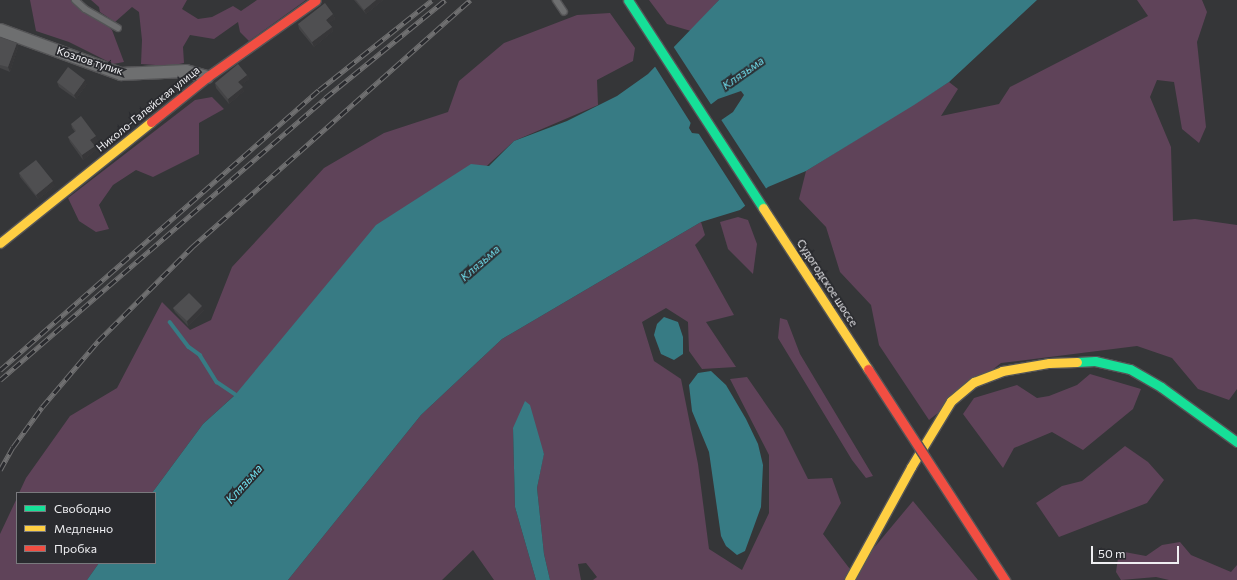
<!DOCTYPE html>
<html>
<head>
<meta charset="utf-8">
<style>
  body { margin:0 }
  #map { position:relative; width:1237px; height:580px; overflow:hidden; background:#353638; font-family:Commissioner,sans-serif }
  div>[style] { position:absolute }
  .green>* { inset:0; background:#5f4359 }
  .water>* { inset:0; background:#377b84 }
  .pier>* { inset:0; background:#353638 }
  .stream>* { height:3.5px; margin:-1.75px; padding:0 1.75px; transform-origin:1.75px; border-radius:1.75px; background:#377b84 }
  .roads { filter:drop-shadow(1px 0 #545456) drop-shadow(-1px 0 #545456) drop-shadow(0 1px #545456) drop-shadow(0 -1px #545456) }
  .lane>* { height:6px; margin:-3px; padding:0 3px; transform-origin:3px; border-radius:3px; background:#6e6f70 }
  .street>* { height:12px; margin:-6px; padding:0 6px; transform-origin:6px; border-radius:6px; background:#6e6f70 }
  .fast>* { height:9px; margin:-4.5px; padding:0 4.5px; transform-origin:4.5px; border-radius:4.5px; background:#16e098 }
  .slow>* { height:9px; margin:-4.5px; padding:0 4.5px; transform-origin:4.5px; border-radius:4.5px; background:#ffcf43 }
  .jam>* { height:9px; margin:-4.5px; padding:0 4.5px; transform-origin:4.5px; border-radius:4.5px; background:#f24e42 }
  .rail>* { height:4.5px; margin-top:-2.25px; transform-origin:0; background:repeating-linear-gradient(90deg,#2a2b2f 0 9px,#707071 0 18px); box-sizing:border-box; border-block:1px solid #707071 }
  .bridges { filter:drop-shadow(1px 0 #545456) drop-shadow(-1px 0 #545456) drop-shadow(0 1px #545456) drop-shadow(0 -1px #545456) }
  .fast-bridge>* { height:9px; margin:-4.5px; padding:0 4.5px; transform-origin:4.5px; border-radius:4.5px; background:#16e098 }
  .slow-bridge>* { height:9px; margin:-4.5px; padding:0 4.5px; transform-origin:4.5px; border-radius:4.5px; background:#ffcf43 }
  .jam-bridge>* { height:9px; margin:-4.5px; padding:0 4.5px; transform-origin:4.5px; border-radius:4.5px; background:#f24e42 }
  .wall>* { inset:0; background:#444446 }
  .shaded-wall>* { inset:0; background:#373739 }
  .building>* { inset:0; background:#4f4f51 }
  span { translate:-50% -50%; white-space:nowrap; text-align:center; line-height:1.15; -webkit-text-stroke:3.5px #2a2b2f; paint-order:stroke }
  .street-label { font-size:11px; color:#efeff2 }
  .water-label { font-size:12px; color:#71e2f1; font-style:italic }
  .legend { position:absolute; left:16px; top:492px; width:140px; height:72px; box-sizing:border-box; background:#2a2b2f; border:1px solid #79797d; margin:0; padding:5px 7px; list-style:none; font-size:12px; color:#efeff2 }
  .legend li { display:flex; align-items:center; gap:8px; height:20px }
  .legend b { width:20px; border:1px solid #79797d }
  .scale { position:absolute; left:1091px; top:546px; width:88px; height:18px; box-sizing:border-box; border:2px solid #efeff2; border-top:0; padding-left:5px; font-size:12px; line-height:14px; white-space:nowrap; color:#efeff2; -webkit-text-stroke:3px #2a2b2f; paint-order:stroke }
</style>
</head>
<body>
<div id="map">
  <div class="green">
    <div style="clip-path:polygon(30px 0,81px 0,112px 30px,124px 62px,113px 64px,69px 42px,36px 31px)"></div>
    <div style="clip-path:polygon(91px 0,187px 0,182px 9px,198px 19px,212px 17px,233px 6px,241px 11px,257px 0,306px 0,249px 41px,240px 32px,238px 22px,214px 39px,190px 35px,183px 47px,184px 63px,170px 66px,141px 64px,142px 40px,139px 12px,132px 7px,115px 22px,100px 12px,99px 7px)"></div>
    <div style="clip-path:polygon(649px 0,719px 0,691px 31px,667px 24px)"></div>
    <div style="clip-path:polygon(1137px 0,1202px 0,1207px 12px,1197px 42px,1206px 127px,1199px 143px,1182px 129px,1174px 82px,1157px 80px,1150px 97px,1171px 147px,1173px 221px,1195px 219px,1237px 225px,1237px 389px,1229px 400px,1198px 389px,1172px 358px,1137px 346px,1001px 363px,929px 420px,879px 345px,871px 305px,840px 272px,826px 227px,799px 199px,806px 171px,949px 82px,958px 89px,941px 116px,999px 104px,1010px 87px,1148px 16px)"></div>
    <div style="clip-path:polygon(610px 13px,635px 48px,633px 61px,597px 80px,598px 105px,514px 141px,203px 424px,152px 493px,19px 493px,26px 478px,70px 416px,117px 388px,162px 302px,190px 330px,211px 320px,232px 267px,324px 168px,384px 133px,448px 112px,459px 81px,504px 43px,577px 15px)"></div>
    <div style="clip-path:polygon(212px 97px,224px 109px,199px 123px,199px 154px,153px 177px,136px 170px,113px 185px,99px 205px,109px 229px,96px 232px,79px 221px,68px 198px,195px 100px)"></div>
    <div style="clip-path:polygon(738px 217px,748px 220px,757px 244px,753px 274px,728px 249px,720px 222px)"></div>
    <div style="clip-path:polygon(701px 222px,705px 235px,695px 245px,734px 315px,706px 322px,736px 367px,702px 369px,689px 351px,688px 322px,666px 308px,642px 322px,654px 361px,681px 379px,698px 464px,709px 549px,742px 570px,769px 513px,769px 455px,730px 379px,747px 377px,783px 429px,808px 479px,832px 478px,841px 503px,823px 534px,853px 573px,913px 501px,978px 580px,593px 580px,597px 577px,586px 563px,578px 564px,581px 580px,550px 580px,544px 554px,537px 488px,544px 453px,513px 428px,515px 507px,536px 580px,494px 580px,473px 550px,442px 580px,288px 580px,421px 415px,502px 339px)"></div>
    <div style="clip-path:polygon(780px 318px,787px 320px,800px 354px,873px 476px,866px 478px,852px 460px,778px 338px)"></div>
    <div style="clip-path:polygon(1090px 374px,1141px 389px,1133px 409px,1083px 450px,1052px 432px,1014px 448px,1003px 468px,963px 414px,974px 398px,1017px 385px,1037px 398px,1049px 396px,1077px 385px)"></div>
    <div style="clip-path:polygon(1125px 446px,1148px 462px,1164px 480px,1147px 503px,1059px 537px,1036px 503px,1062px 486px,1082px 481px)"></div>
    <div style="clip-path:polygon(17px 498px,17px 563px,99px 563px,87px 580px,0 580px,0 534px)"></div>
    <div style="clip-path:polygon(1180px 542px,1191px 555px,1231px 572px,1237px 565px,1237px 580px,1169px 580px,1156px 577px,1121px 580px,1116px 572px,1119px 551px,1146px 556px,1162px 545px)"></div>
  </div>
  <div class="water">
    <div style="clip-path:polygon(evenodd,719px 0,1037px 0,949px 82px,914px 105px,806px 171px,768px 187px,740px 210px,701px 222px,502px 339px,421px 415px,288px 580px,87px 580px,99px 563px,155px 563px,155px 493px,152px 493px,203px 424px,235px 395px,376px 225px,471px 164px,489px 166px,514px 141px,567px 121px,617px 96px,648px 74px,719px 0,741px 91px,744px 95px,733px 112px,701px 134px,692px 133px,689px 128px,692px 119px,718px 99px,741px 91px)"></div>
    <div style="clip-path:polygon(664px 317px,678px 322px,683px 337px,683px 354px,674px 360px,661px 354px,654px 335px,657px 324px)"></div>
    <div style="clip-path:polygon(711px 371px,726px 385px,746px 419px,758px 444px,763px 465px,761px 507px,745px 551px,737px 555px,726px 546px,721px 536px,709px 452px,692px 411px,689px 385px,698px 373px)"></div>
    <div style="clip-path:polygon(525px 401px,530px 405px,544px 454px,537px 488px,544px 554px,550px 580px,536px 580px,515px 507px,513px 428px)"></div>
  </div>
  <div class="pier">
    <div style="clip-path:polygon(673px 46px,712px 106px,693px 120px,692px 125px,654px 65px)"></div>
    <div style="clip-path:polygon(720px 118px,767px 190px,746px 207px,697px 131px,700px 132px)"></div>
  </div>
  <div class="stream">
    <div style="left:170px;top:322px;width:31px;rotate:53deg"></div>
    <div style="left:189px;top:347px;width:14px;rotate:36deg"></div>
    <div style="left:200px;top:355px;width:32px;rotate:58deg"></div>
    <div style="left:217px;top:382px;width:25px;rotate:34deg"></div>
  </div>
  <div class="roads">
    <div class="lane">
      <div style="left:75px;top:0;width:13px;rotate:42deg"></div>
      <div style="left:85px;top:9px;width:38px;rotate:30deg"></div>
      <div style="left:556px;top:0;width:14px;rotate:56deg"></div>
    </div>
    <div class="street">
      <div style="left:0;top:30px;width:129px;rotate:20deg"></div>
      <div style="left:121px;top:74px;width:65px;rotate:-2.6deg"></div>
      <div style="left:186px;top:71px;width:22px;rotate:16deg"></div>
    </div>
    <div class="fast">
      <div style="left:1077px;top:362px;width:18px;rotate:-3deg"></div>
      <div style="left:1095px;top:361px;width:36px;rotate:13deg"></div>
      <div style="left:1130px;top:369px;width:36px;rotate:30deg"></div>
      <div style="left:1161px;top:387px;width:94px;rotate:35.9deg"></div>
    </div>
    <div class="slow">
      <div style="left:0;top:243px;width:193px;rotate:-38.7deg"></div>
      <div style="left:849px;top:580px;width:129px;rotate:-61.2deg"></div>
      <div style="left:911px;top:467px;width:77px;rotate:-58.8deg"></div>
      <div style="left:951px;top:401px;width:30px;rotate:-40deg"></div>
      <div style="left:974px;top:382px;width:30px;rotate:-21deg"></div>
      <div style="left:1002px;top:371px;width:48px;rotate:-9.7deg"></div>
      <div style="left:1049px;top:363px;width:28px;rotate:-2deg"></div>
    </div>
    <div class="jam">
      <div style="left:151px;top:122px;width:72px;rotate:-38.8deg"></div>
      <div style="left:207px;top:77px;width:133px;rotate:-35.2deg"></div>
    </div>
  </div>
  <div class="rail">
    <div style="left:0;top:370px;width:424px;rotate:-41.3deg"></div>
    <div style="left:319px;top:90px;width:144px;rotate:-38.5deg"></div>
    <div style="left:0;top:380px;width:430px;rotate:-40.9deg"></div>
    <div style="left:325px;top:98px;width:155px;rotate:-39.2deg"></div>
    <div style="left:0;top:470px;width:26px;rotate:-61deg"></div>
    <div style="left:13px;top:447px;width:49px;rotate:-54.1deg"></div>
    <div style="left:42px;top:407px;width:87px;rotate:-49.7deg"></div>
    <div style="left:98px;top:341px;width:133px;rotate:-45deg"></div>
    <div style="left:192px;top:247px;width:372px;rotate:-41.6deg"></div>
  </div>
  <div class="bridges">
    <div class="fast-bridge">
      <div style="left:628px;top:0;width:248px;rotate:57deg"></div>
    </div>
    <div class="slow-bridge">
      <div style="left:763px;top:208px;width:192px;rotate:56.9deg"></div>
    </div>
    <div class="jam-bridge">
      <div style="left:868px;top:369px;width:252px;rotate:57deg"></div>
    </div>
  </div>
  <div class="wall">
    <div style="clip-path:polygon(354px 0,383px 0,366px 14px)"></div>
    <div style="clip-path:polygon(333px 14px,335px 19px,329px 23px,332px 27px,333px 31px,314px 47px,299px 29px,298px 24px)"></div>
    <div style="clip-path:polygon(0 37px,17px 43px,18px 47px,10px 72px,0 68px)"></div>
    <div style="clip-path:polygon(247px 75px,249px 79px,241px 85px,244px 91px,229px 104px,216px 88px,215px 83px)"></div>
    <div style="clip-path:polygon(57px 82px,87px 84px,76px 99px,59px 87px)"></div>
    <div style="clip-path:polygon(71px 124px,98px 140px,93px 144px,96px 150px,83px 160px,70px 142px,68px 137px,75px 132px,72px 128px)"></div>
    <div style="clip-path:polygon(19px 173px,55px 186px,38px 199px,20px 177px)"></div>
    <div style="clip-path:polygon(173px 308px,204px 310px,188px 326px,175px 312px)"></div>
  </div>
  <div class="shaded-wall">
    <div style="clip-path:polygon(376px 0,383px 0,366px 14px,364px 10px)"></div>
    <div style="clip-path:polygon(333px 14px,335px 19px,328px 24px,326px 20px)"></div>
    <div style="clip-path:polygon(332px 27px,333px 31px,314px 47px,312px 42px)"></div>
    <div style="clip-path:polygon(17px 43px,18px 47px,10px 72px,8px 67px)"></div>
    <div style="clip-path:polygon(247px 75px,249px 79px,240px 86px,238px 82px)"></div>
    <div style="clip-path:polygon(85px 80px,87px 84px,76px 99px,74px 95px)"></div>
    <div style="clip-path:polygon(243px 87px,244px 91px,229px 104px,228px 99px)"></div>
    <div style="clip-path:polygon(96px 136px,98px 140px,92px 145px,90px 140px)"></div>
    <div style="clip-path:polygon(95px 146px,96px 150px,83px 160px,82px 155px)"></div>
    <div style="clip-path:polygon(53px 181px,55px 186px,38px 199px,36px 195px)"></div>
    <div style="clip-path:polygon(202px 306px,204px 310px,188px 326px,187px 321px)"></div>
  </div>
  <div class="building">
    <div style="clip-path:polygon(356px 0,376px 0,364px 10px)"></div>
    <div style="clip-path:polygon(325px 3px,333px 14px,326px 20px,332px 27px,312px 42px,298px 24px)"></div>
    <div style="clip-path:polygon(0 37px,17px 43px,8px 67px,0 65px)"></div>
    <div style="clip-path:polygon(238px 64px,247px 75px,238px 82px,243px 87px,228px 99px,215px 83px)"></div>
    <div style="clip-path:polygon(68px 67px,85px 80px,74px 95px,57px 82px)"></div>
    <div style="clip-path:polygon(81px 116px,96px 136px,90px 140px,95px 146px,82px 155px,68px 137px,76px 131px,71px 124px)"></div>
    <div style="clip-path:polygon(36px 160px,53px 181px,36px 195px,19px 173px)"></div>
    <div style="clip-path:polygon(189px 293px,202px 306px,187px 321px,173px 308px)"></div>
  </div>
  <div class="street-label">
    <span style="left:90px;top:61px;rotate:18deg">Козлов тупик</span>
    <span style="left:148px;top:109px;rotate:-39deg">Николо-Галейская улица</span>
    <span style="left:827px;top:283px;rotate:57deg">Судогодское шоссе</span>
  </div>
  <div class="water-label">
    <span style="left:743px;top:73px;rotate:-35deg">Клязьма</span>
    <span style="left:480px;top:263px;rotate:-41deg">Клязьма</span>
    <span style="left:244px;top:484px;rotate:-48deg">Клязьма</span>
  </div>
  <ul class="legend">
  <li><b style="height:5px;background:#16e098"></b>Свободно</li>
  <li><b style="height:5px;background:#ffcf43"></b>Медленно</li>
  <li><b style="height:5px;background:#f24e42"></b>Пробка</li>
  </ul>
  <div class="scale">50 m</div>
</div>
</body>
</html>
